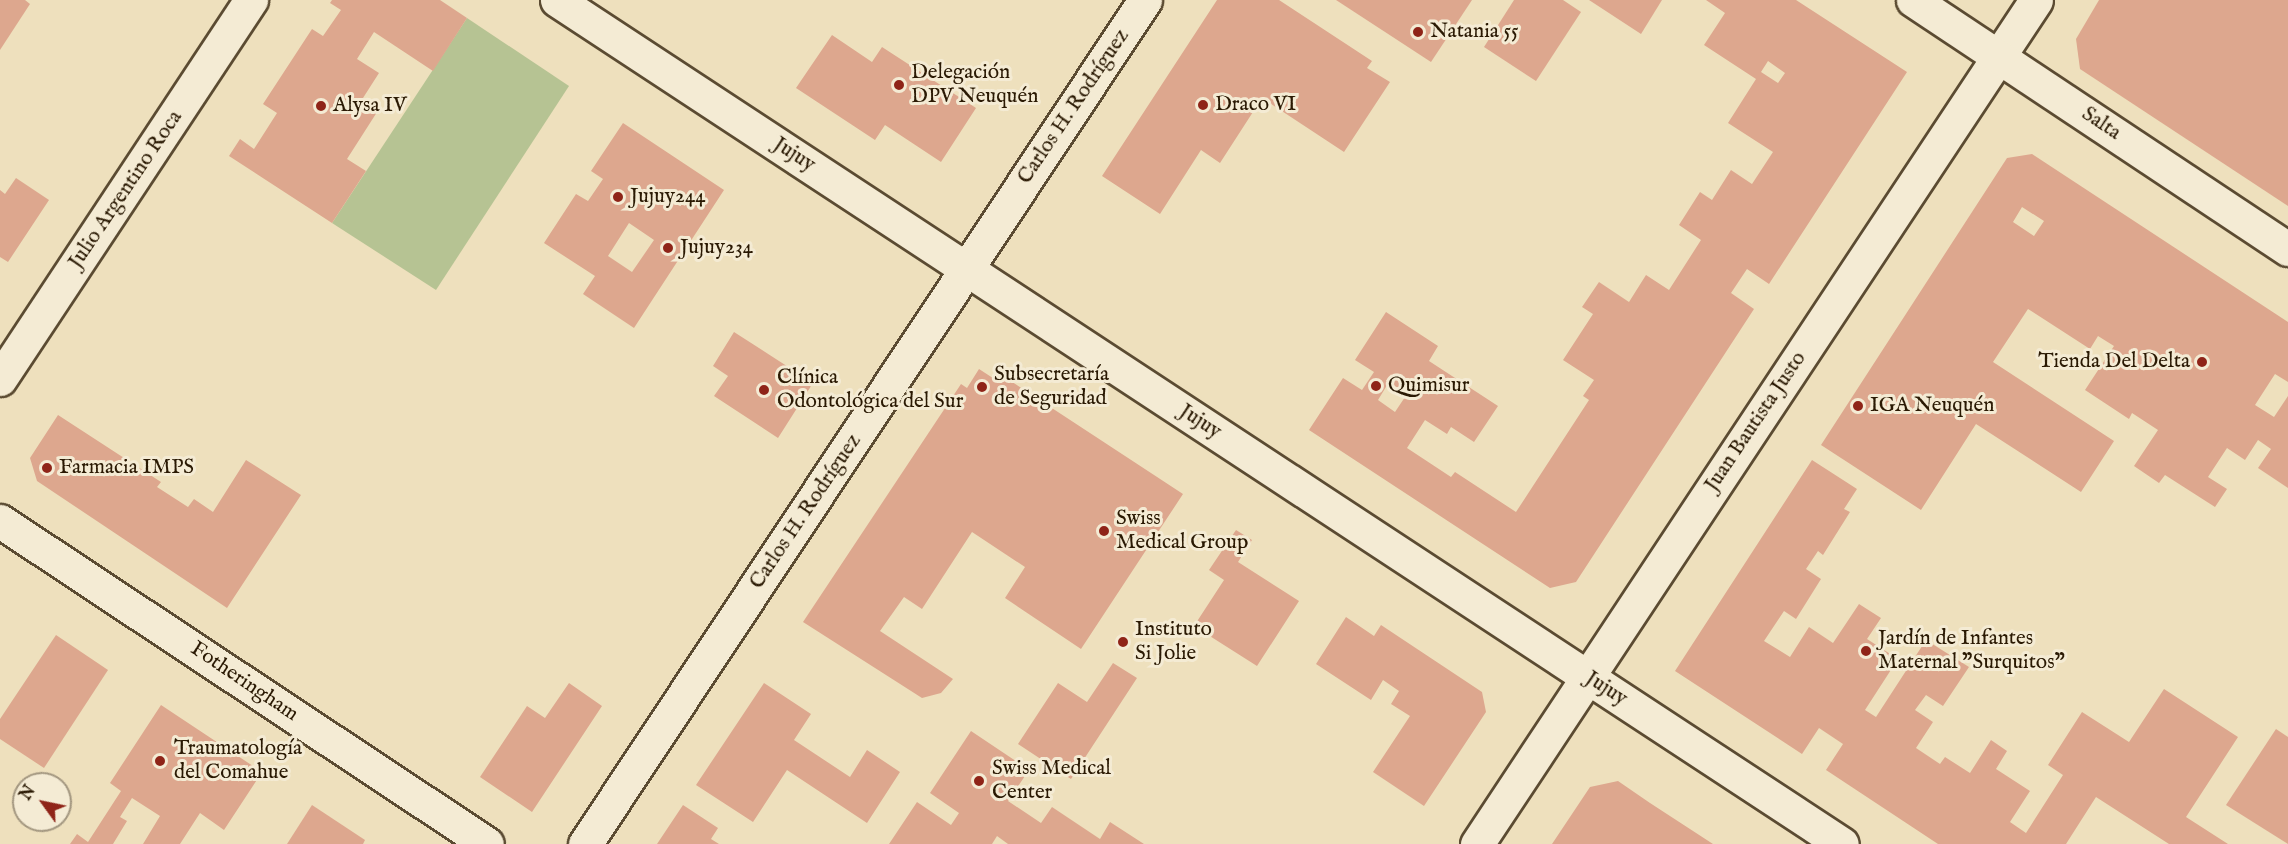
<!DOCTYPE html>
<html>
<head>
<meta charset="utf-8">
<style>
  body { margin:0 }
  #map { position:relative; width:2288px; height:844px; overflow:hidden; background:#eee0bd; font-family:"IM FELL English",serif }
  div>[style] { position:absolute }
  .green>* { inset:0; background:#b6c393 }
  .building>* { inset:0; background:#dda78e }
  .roads { filter:drop-shadow(2px 0 #5b4b32) drop-shadow(-2px 0 #5b4b32) drop-shadow(0 2px #5b4b32) drop-shadow(0 -2px #5b4b32) }
  .street>* { height:33px; margin:-16.5px; padding:0 16.5px; transform-origin:16.5px; border-radius:16.5px; background:#f4ebd4 }
  .secondary>* { height:33px; margin:-16.5px; padding:0 16.5px; transform-origin:16.5px; border-radius:16.5px; background:#f4ebd4 }
  .dots>* { width:16px; height:16px; translate:-50% -50%; box-sizing:border-box; border:3px solid #f4ebd4; border-radius:50% }
  span { translate:-50% -50%; white-space:nowrap; text-align:center; line-height:1.15; -webkit-text-stroke:6px #f4ebd4; paint-order:stroke }
  .poi-label { font-size:21px; color:#2a1903 }
  .left { translate:0 -50%; text-align:left }
  .right { translate:-100% -50%; text-align:right }
  .street-label { font-size:21px; color:#2a1903 }
  .north { position:absolute; left:12px; top:772px; width:60px; height:60px; box-sizing:border-box; background:#f4ebd4; border:2px solid #a39780; border-radius:50%; rotate:303deg; font-size:16px; font-weight:700; line-height:24px; text-align:center; color:#2a1903 }
  .north::after { content:''; display:block; margin:auto; width:21px; height:27px; background:#8f2418; clip-path:polygon(50% 0,100% 100%,50% 72%,0 100%) }
</style>
</head>
<body>
<div id="map">
  <div class="green">
    <div style="clip-path:polygon(467px 18px,569px 86px,436px 290px,332px 223px)"></div>
  </div>
  <div class="building">
    <div style="clip-path:polygon(0 0,25px 0,30px 4px,0 50px)"></div>
    <div style="clip-path:polygon(332px 0,440px 0,467px 18px,433px 71px,374px 32px,357px 59px,379px 73px,363px 98px,379px 109px,347px 159px,366px 171px,332px 223px,229px 156px,240px 139px,254px 149px,277px 113px,263px 104px,312px 29px,323px 36px,341px 10px,330px 3px)"></div>
    <div style="clip-path:polygon(1217px 0,1279px 0,1372px 61px,1367px 68px,1390px 82px,1344px 152px,1262px 98px,1220px 163px,1201px 150px,1160px 214px,1102px 176px)"></div>
    <div style="clip-path:polygon(1336px 0,1472px 0,1431px 62px)"></div>
    <div style="clip-path:polygon(1514px 0,1563px 0,1581px 12px,1536px 81px,1484px 47px)"></div>
    <div style="clip-path:polygon(1589px 0,1662px 0,1641px 34px)"></div>
    <div style="clip-path:polygon(evenodd,1706px 0,1796px 0,1907px 72px,1769px 284px,1747px 269px,1731px 293px,1754px 309px,1576px 582px,1550px 588px,1309px 430px,1343px 378px,1362px 390px,1374px 372px,1355px 360px,1386px 312px,1438px 346px,1429px 361px,1498px 406px,1474px 442px,1451px 427px,1447px 434px,1425px 420px,1407px 448px,1451px 477px,1455px 472px,1516px 512px,1589px 400px,1583px 396px,1594px 380px,1563px 360px,1593px 314px,1582px 307px,1599px 282px,1629px 302px,1646px 275px,1669px 290px,1701px 240px,1679px 225px,1700px 192px,1712px 200px,1731px 170px,1752px 184px,1773px 152px,1728px 123px,1756px 79px,1704px 45px,1725px 13px,1706px 0,1768px 61px,1785px 73px,1778px 83px,1761px 72px,1768px 61px,1706px 0,1389px 382px,1407px 394px,1395px 412px,1378px 400px,1389px 382px)"></div>
    <div style="clip-path:polygon(2099px 0,2288px 0,2288px 206px,2080px 69px,2076px 39px)"></div>
    <div style="clip-path:polygon(832px 35px,872px 62px,882px 47px,976px 108px,941px 162px,885px 125px,875px 140px,796px 88px)"></div>
    <div style="clip-path:polygon(evenodd,623px 123px,724px 190px,634px 328px,583px 294px,595px 276px,544px 243px,576px 194px,588px 201px,603px 179px,591px 171px,623px 123px,629px 223px,654px 240px,632px 272px,608px 256px,629px 223px)"></div>
    <div style="clip-path:polygon(evenodd,2032px 154px,2288px 322px,2288px 382px,2275px 374px,2255px 405px,2274px 417px,2288px 396px,2288px 488px,2258px 468px,2271px 449px,2258px 440px,2245px 460px,2227px 448px,2208px 477px,2227px 489px,2215px 507px,2165px 475px,2159px 483px,2134px 466px,2158px 430px,2132px 413px,2129px 419px,2085px 390px,2114px 346px,2098px 336px,2090px 349px,2028px 309px,1993px 362px,2114px 441px,2081px 492px,1976px 424px,1921px 510px,1821px 445px,2007px 158px,2032px 154px,2022px 207px,2044px 221px,2034px 236px,2013px 222px,2022px 207px)"></div>
    <div style="clip-path:polygon(16px 178px,49px 200px,8px 262px,0 257px,0 190px,5px 194px)"></div>
    <div style="clip-path:polygon(734px 332px,813px 383px,778px 438px,714px 396px,728px 376px,713px 366px)"></div>
    <div style="clip-path:polygon(979px 369px,999px 382px,1003px 376px,1183px 494px,1081px 649px,1005px 598px,1025px 567px,972px 532px,922px 609px,904px 597px,880px 631px,953px 679px,941px 693px,922px 698px,803px 622px,961px 384px,967px 388px)"></div>
    <div style="clip-path:polygon(58px 415px,161px 482px,157px 487px,188px 507px,194px 499px,213px 512px,246px 460px,301px 495px,227px 608px,37px 481px,30px 458px)"></div>
    <div style="clip-path:polygon(1812px 460px,1857px 489px,1844px 509px,1850px 512px,1823px 555px,1818px 551px,1806px 569px,1821px 579px,1796px 619px,1784px 611px,1764px 641px,1790px 657px,1809px 627px,1833px 643px,1859px 604px,1881px 618px,1867px 639px,1898px 659px,1865px 710px,1876px 717px,1926px 640px,1969px 667px,1943px 706px,1926px 695px,1915px 710px,1933px 722px,1916px 748px,1940px 764px,1945px 757px,1970px 773px,1991px 740px,2007px 751px,1996px 769px,2030px 791px,2010px 822px,2026px 833px,2063px 775px,2048px 765px,2082px 712px,2129px 742px,2164px 689px,2238px 737px,2186px 817px,2228px 844px,2169px 844px,2096px 797px,2066px 844px,1938px 844px,1826px 770px,1843px 744px,1819px 728px,1802px 754px,1675px 671px)"></div>
    <div style="clip-path:polygon(1236px 530px,1252px 540px,1238px 562px,1299px 601px,1257px 666px,1194px 626px,1224px 580px,1209px 570px)"></div>
    <div style="clip-path:polygon(1346px 617px,1374px 636px,1381px 625px,1482px 692px,1486px 712px,1424px 806px,1373px 772px,1410px 716px,1391px 704px,1399px 691px,1383px 680px,1371px 700px,1316px 664px)"></div>
    <div style="clip-path:polygon(56px 635px,108px 670px,44px 768px,0 739px,0 719px)"></div>
    <div style="clip-path:polygon(1113px 663px,1137px 678px,1071px 779px,1018px 744px,1058px 683px,1087px 702px)"></div>
    <div style="clip-path:polygon(569px 683px,602px 706px,532px 812px,480px 777px,527px 706px,545px 718px)"></div>
    <div style="clip-path:polygon(764px 683px,811px 714px,794px 740px,850px 777px,867px 750px,900px 772px,867px 823px,787px 770px,753px 822px,696px 785px)"></div>
    <div style="clip-path:polygon(161px 705px,262px 772px,224px 830px,200px 813px,180px 844px,143px 844px,160px 816px,132px 798px,120px 817px,127px 821px,113px 844px,70px 844px,77px 834px,88px 842px,121px 791px,110px 783px)"></div>
    <div style="clip-path:polygon(2276px 729px,2288px 737px,2288px 844px,2226px 805px)"></div>
    <div style="clip-path:polygon(971px 731px,1029px 770px,1008px 801px,1041px 823px,1052px 807px,1100px 839px,1110px 822px,1144px 844px,1008px 844px,997px 836px,992px 844px,889px 844px,917px 802px,951px 825px,959px 813px,930px 793px)"></div>
    <div style="clip-path:polygon(1618px 781px,1650px 803px,1713px 844px,1552px 844px,1590px 787px)"></div>
    <div style="clip-path:polygon(312px 805px,365px 840px,363px 844px,287px 844px)"></div>
    <div style="clip-path:polygon(683px 805px,718px 828px,711px 839px,719px 844px,657px 844px)"></div>
  </div>
  <div class="roads">
    <div class="street">
      <div style="left:0;top:521px;width:584px;rotate:33.55deg"></div>
      <div style="left:585px;top:844px;width:1013px;rotate:-56.44deg"></div>
      <div style="left:1477px;top:844px;width:1012px;rotate:-56.48deg"></div>
    </div>
    <div class="secondary">
      <div style="left:557px;top:0;width:1537px;rotate:33.3deg"></div>
      <div style="left:1913px;top:0;width:450px;rotate:33.6deg"></div>
      <div style="left:0;top:379px;width:455px;rotate:-56.5deg"></div>
    </div>
  </div>
  <div class="dots">
    <div style="left:1418px;top:32px;background:#8f2418"></div>
    <div style="left:899px;top:85px;background:#8f2418"></div>
    <div style="left:1203px;top:105px;background:#8f2418"></div>
    <div style="left:321px;top:106px;background:#8f2418"></div>
    <div style="left:618px;top:197px;background:#8f2418"></div>
    <div style="left:668px;top:248px;background:#8f2418"></div>
    <div style="left:2202px;top:362px;background:#8f2418"></div>
    <div style="left:1376px;top:386px;background:#8f2418"></div>
    <div style="left:982px;top:387px;background:#8f2418"></div>
    <div style="left:764px;top:390px;background:#8f2418"></div>
    <div style="left:1858px;top:406px;background:#8f2418"></div>
    <div style="left:47px;top:468px;background:#8f2418"></div>
    <div style="left:1104px;top:531px;background:#8f2418"></div>
    <div style="left:1123px;top:642px;background:#8f2418"></div>
    <div style="left:1866px;top:651px;background:#8f2418"></div>
    <div style="left:160px;top:761px;background:#8f2418"></div>
    <div style="left:979px;top:781px;background:#8f2418"></div>
  </div>
  <div class="poi-label">
    <span class="left" style="left:1430px;top:32px">Natania 55</span>
    <span class="left" style="left:911px;top:85px">Delegación<br>DPV Neuquén</span>
    <span class="left" style="left:1215px;top:105px">Draco VI</span>
    <span class="left" style="left:333px;top:106px">Alysa IV</span>
    <span class="left" style="left:630px;top:197px">Jujuy244</span>
    <span class="left" style="left:680px;top:248px">Jujuy234</span>
    <span class="right" style="left:2190px;top:362px">Tienda Del Delta</span>
    <span class="left" style="left:994px;top:387px">Subsecretaría<br>de Seguridad</span>
    <span class="left" style="left:777px;top:390px">Clínica<br>Odontológica del Sur</span>
    <span class="left" style="left:1388px;top:386px">Quimisur</span>
    <span class="left" style="left:1870px;top:406px">IGA Neuquén</span>
    <span class="left" style="left:59px;top:468px">Farmacia IMPS</span>
    <span class="left" style="left:1116px;top:531px">Swiss<br>Medical Group</span>
    <span class="left" style="left:1135px;top:642px">Instituto<br>Si Jolie</span>
    <span class="left" style="left:1878px;top:651px">Jardín de Infantes<br>Maternal "Surquitos"</span>
    <span class="left" style="left:174px;top:761px">Traumatología<br>del Comahue</span>
    <span class="left" style="left:992px;top:781px">Swiss Medical<br>Center</span>
  </div>
  <div class="street-label">
    <span style="left:1074px;top:107px;rotate:-56deg">Carlos H. Rodríguez</span>
    <span style="left:2101px;top:124px;rotate:34deg">Salta</span>
    <span style="left:794px;top:155px;rotate:33deg">Jujuy</span>
    <span style="left:126px;top:190px;rotate:-56deg">Julio Argentino Roca</span>
    <span style="left:1200px;top:422px;rotate:33deg">Jujuy</span>
    <span style="left:1756px;top:422px;rotate:-56deg">Juan Bautista Justo</span>
    <span style="left:806px;top:512px;rotate:-56deg">Carlos H. Rodríguez</span>
    <span style="left:244px;top:682px;rotate:34deg">Fotheringham</span>
    <span style="left:1606px;top:689px;rotate:33deg">Jujuy</span>
  </div>
  <div class="north">N</div>
</div>
</body>
</html>
